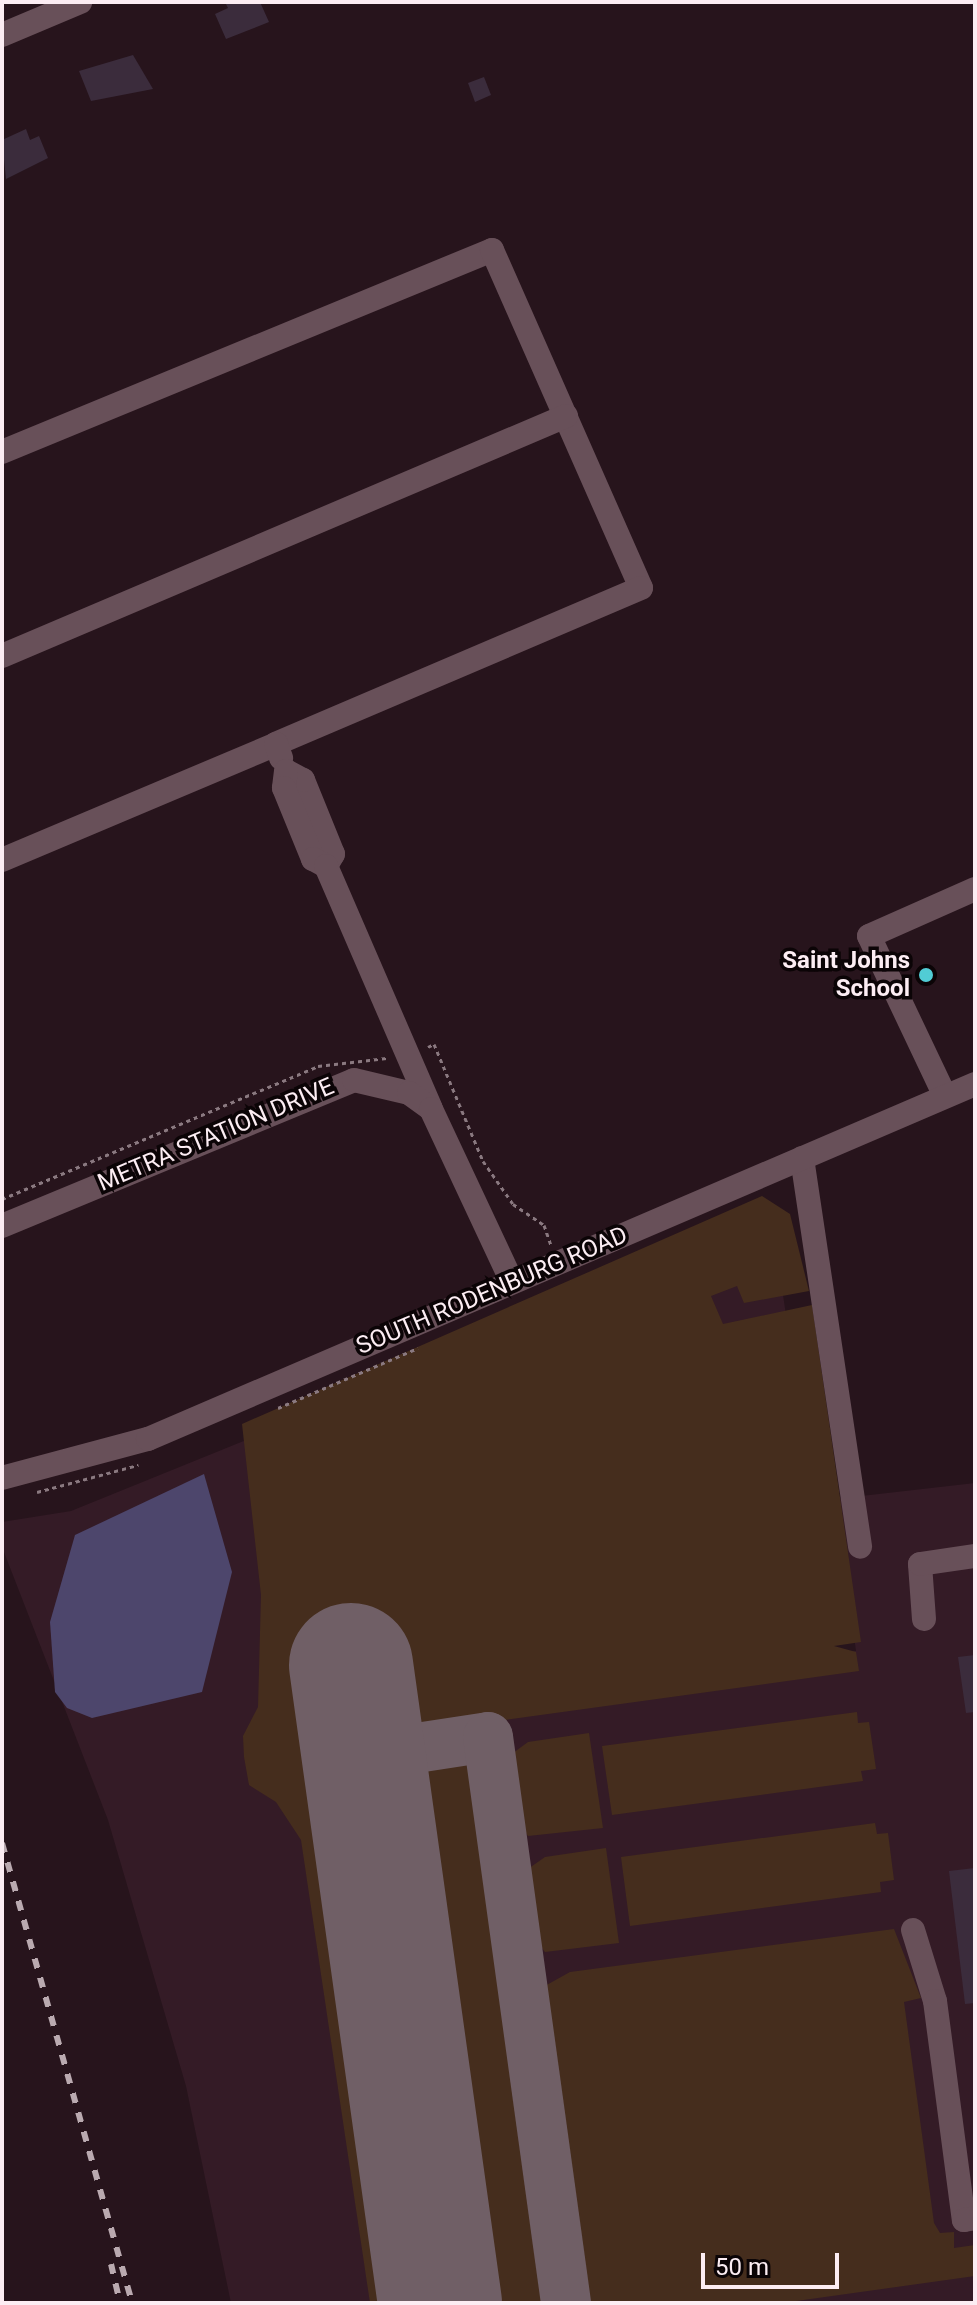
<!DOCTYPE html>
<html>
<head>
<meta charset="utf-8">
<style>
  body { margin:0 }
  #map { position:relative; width:977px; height:2305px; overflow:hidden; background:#27141c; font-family:Roboto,sans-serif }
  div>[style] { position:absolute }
  .built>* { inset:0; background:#341b26 }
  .green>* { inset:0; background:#452d1d }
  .water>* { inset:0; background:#4d466c }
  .taxiway>* { height:50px; margin:-25px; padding:0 25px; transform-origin:25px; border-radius:25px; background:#705f66 }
  .runway>* { height:124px; margin:-62px; padding:0 62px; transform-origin:62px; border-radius:62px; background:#705f66 }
  .building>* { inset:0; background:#3b2c3c }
  .path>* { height:3px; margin-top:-1.5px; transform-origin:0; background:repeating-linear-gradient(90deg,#8a7980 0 4px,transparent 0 8px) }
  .minor>* { height:24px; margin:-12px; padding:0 12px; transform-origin:12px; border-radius:12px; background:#685059 }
  .rail>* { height:6px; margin-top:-3px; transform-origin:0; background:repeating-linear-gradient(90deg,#baaab0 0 10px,transparent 0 20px) }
  .dots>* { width:22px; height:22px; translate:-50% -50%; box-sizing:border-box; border:4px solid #0b0406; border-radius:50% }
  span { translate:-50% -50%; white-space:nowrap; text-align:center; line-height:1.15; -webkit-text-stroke:7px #0b0406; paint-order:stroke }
  .poi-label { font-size:24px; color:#fcedf3; font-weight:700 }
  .right { translate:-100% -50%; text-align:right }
  .street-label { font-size:24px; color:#fcedf3 }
  .frame { position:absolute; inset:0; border:4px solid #fcedf3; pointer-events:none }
  .scale { position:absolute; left:701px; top:2253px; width:138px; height:36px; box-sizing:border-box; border:4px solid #fcedf3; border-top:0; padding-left:10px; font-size:24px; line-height:28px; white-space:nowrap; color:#fcedf3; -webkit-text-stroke:6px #0b0406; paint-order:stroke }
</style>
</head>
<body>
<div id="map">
  <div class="built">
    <div style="clip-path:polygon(773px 1226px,835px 1652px,856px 1651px,835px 1499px,975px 1483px,975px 2303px,231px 2303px,186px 2086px,108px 1820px,2px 1547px,2px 1522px,71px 1511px)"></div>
  </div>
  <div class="green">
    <div style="clip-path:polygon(762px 1196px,790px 1214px,809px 1291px,744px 1303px,737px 1286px,711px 1296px,723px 1324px,812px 1305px,861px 1642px,834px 1646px,856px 1652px,859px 1671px,404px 1734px,392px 1651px,308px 1663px,396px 2303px,370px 2303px,301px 1840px,276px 1802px,249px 1785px,244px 1757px,243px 1736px,258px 1707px,261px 1595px,242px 1424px)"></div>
    <div style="clip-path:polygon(857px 1712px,858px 1723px,869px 1722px,876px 1769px,861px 1771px,863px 1781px,612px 1815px,602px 1746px)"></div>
    <div style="clip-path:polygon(589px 1733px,603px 1828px,528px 1836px,517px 1821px,509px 1756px,528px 1742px)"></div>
    <div style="clip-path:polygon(457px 1760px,475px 1770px,478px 1784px,550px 2303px,482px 2303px,414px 1797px,427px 1770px)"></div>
    <div style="clip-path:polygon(875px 1823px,877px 1834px,888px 1833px,894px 1880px,880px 1882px,881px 1892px,630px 1926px,621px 1857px)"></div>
    <div style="clip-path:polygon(606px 1848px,619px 1943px,545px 1952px,533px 1937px,525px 1871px,545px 1857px)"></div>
    <div style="clip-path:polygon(894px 1929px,921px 1998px,904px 2002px,934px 2223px,940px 2233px,954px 2232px,954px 2248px,975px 2245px,975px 2276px,782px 2303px,582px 2303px,543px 1987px,570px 1972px)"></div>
  </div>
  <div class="water">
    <div style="clip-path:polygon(204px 1474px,232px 1572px,202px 1692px,92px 1718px,67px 1708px,55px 1692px,50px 1622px,75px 1535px)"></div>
  </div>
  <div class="taxiway">
    <div style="left:364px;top:1756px;width:125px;rotate:-8.7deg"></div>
    <div style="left:488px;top:1737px;width:571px;rotate:82.15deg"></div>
  </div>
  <div class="runway">
    <div style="left:351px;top:1665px;width:644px;rotate:82.06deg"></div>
  </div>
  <div class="building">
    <div style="clip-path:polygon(225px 2px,260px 2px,269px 22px,226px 39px,215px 14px,228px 8px)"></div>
    <div style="clip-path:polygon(133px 55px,153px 89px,91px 101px,79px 71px)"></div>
    <div style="clip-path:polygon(484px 77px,491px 95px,475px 102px,468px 83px)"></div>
    <div style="clip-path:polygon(26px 129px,30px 140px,39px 136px,48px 158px,6px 179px,2px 140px)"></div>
    <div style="clip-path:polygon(975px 1655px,975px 1712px,966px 1713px,958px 1657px)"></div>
    <div style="clip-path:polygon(975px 1868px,975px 2003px,965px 2004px,949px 1871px)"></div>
  </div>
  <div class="path">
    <div style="left:428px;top:1047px;width:7px;rotate:-27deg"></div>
    <div style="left:434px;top:1044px;width:127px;rotate:67.3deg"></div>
    <div style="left:483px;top:1161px;width:52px;rotate:55.1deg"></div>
    <div style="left:513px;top:1204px;width:37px;rotate:34deg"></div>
    <div style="left:544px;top:1225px;width:21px;rotate:71deg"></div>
    <div style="left:2px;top:1199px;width:343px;rotate:-22.8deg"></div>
    <div style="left:318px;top:1066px;width:69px;rotate:-6.6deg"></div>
    <div style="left:278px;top:1408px;width:152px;rotate:-23.2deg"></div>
    <div style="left:37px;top:1492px;width:105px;rotate:-15deg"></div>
  </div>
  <div class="minor">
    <div style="left:2px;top:35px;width:85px;rotate:-22.9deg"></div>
    <div style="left:2px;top:452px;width:530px;rotate:-22.4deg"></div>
    <div style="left:492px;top:250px;width:369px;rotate:66.2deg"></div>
    <div style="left:641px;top:588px;width:397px;rotate:156.9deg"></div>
    <div style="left:2px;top:656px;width:613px;rotate:-23.05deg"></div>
    <div style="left:2px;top:860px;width:298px;rotate:-22.9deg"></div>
    <div style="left:276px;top:744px;width:15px;rotate:70deg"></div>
    <div style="left:326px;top:866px;width:14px;rotate:-60deg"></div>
    <div style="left:333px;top:854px;width:80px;rotate:-112.1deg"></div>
    <div style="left:303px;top:780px;width:19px;rotate:-152deg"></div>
    <div style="left:286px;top:771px;width:17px;rotate:97deg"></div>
    <div style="left:284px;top:788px;width:77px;rotate:67.8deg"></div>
    <div style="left:313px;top:859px;width:15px;rotate:28deg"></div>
    <div style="left:326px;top:866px;width:262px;rotate:66.6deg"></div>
    <div style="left:945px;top:1096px;width:177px;rotate:-115.4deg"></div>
    <div style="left:869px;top:936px;width:116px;rotate:-23.9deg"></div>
    <div style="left:802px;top:1158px;width:393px;rotate:81.5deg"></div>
    <div style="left:2px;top:1226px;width:381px;rotate:-22.5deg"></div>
    <div style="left:354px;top:1080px;width:57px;rotate:13.3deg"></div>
    <div style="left:409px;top:1093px;width:27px;rotate:36deg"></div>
    <div style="left:431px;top:1109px;width:191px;rotate:64.9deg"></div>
    <div style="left:2px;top:1478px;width:151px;rotate:-15deg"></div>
    <div style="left:148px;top:1439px;width:900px;rotate:-23.23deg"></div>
    <div style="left:924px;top:1619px;width:55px;rotate:-94.2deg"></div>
    <div style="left:920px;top:1564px;width:56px;rotate:-8.3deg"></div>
    <div style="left:913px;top:1930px;width:74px;rotate:72.8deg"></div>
    <div style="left:935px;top:2001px;width:221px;rotate:82.5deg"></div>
    <div style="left:964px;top:2220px;width:11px;rotate:-10deg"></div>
  </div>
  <div class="rail">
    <div style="left:2px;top:1843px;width:478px;rotate:74.2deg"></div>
    <div style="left:111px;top:2264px;width:40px;rotate:77deg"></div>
  </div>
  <div class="dots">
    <div style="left:926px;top:975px;background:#51ccd5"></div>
  </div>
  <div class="poi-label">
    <span class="right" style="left:910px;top:975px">Saint Johns<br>School</span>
  </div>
  <div class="street-label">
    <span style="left:216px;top:1135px;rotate:-23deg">METRA STATION DRIVE</span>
    <span style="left:492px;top:1291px;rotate:-23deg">SOUTH RODENBURG ROAD</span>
  </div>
  <div class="frame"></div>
  <div class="scale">50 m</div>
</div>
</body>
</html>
